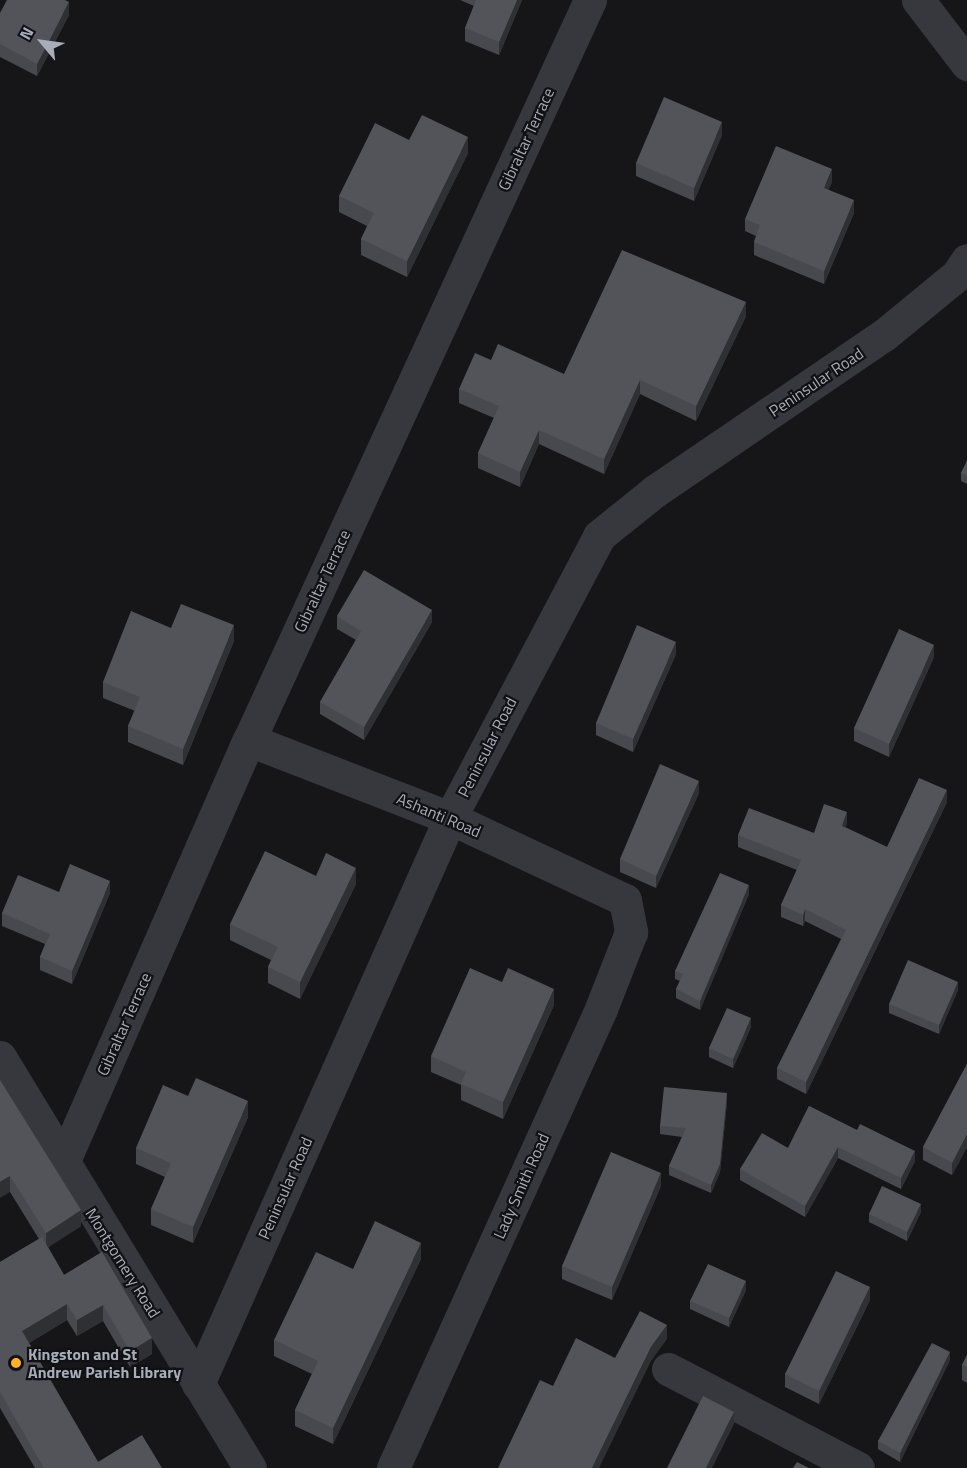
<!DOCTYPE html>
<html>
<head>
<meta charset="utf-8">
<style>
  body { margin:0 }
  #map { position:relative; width:967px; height:1468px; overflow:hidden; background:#161619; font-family:"Titillium Web",sans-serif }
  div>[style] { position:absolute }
  .minor>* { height:33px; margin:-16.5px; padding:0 16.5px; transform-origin:16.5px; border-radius:16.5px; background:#37383e }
  .wall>* { inset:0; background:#47494e }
  .shaded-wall>* { inset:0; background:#2f3034 }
  .building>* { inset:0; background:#52545a }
  .dots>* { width:16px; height:16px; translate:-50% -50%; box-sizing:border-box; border:3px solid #111114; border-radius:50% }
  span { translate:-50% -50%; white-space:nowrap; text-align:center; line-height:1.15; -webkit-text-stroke:4.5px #111114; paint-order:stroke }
  .street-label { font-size:16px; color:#a7aeba }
  .poi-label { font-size:16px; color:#a7aeba; font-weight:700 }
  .left { translate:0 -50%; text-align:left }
  .north { position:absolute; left:12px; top:12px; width:60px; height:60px; -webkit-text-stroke:4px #111114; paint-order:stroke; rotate:299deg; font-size:16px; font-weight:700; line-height:24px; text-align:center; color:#a7aeba }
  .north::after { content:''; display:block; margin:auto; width:21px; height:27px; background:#a7aeba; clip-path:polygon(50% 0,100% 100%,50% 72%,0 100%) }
</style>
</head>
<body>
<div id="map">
  <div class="minor">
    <div style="left:918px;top:0;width:81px;rotate:52.6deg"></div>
    <div style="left:249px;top:740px;width:216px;rotate:21.2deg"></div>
    <div style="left:450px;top:818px;width:193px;rotate:25.1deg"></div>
    <div style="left:625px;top:900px;width:33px;rotate:79deg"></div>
    <div style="left:631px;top:932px;width:83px;rotate:111.3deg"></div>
    <div style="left:601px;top:1009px;width:504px;rotate:114.38deg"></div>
    <div style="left:0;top:1057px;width:481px;rotate:58.7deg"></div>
    <div style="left:62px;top:1165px;width:464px;rotate:-66.3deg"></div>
    <div style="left:249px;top:740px;width:815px;rotate:-65.26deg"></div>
    <div style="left:668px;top:1369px;width:214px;rotate:27.5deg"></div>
    <div style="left:198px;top:1384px;width:620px;rotate:-66deg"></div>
    <div style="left:450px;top:818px;width:319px;rotate:-62.1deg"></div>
    <div style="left:599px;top:536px;width:72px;rotate:-38.8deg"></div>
    <div style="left:655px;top:491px;width:277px;rotate:-34.3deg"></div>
    <div style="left:884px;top:335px;width:94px;rotate:-39.4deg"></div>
    <div style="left:957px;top:275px;width:18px;rotate:-56deg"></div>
  </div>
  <div class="wall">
    <div style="clip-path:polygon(460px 0,522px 0,499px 55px,465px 41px,465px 28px,474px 6px)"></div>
    <div style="clip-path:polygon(0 13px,69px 15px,37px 76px,0 57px)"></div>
    <div style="clip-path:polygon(722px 135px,694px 201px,636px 176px,636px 163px)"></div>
    <div style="clip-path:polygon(409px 140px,468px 153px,407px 277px,361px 255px,361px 239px,367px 226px,339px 212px,339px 196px)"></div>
    <div style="clip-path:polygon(832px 182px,828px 190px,854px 213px,824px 284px,754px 255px,754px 242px,756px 236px,745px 231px,745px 219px)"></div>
    <div style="clip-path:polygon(746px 316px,696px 421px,640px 394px,604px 474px,539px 444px,520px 487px,478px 468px,478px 453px,494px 418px,459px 403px,459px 389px,491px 360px,564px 374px)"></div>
    <div style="clip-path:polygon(967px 461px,967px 484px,961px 481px,961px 473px)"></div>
    <div style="clip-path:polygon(337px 616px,432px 622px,364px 740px,320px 714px,320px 702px,356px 640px,337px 629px)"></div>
    <div style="clip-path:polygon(171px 628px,234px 641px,183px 765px,128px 742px,128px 726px,135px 711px,103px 698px,103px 682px)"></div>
    <div style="clip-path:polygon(676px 654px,633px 752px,596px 735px,596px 723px)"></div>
    <div style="clip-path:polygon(934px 657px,889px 757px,854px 741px,854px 728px)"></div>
    <div style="clip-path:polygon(699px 793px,656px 888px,620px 872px,620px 859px)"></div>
    <div style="clip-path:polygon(947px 802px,806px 1094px,777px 1079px,777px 1068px,841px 939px,805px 921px,803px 926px,781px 917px,781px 905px,797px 870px,738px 847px,738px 835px,814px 833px,847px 823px,845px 827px,887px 847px)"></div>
    <div style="clip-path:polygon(356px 884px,300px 999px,268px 983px,268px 967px,271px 960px,230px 940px,230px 924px)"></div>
    <div style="clip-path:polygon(59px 892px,110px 893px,72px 984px,40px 970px,40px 957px,45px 944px,2px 926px,2px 913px)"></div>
    <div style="clip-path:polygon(749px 894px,700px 1010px,676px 998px,676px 989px,680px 981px,675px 979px,675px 971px)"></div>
    <div style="clip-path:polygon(958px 990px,939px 1034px,889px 1013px,889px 1004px)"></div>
    <div style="clip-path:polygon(554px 1005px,503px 1119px,461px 1100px,461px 1085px,431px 1072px,431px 1056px)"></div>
    <div style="clip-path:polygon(751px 1027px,733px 1068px,709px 1057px,709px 1048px)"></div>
    <div style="clip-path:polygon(967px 1064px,967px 1147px,952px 1175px,923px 1160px,923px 1147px)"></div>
    <div style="clip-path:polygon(0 1080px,81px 1226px,48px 1247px,64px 1275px,102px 1252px,152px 1354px,130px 1367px,103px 1321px,77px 1336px,67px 1320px,29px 1343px,98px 1462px,162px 1468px,35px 1468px,0 1408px,0 1262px,39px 1239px,10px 1192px)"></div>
    <div style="clip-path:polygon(188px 1096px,248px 1117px,193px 1243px,151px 1225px,151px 1209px,165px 1177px,136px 1164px,136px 1148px)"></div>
    <div style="clip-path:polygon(727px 1102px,720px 1172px,711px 1193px,669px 1175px,669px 1166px,682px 1137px,660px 1134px,660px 1126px)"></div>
    <div style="clip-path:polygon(809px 1106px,915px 1161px,901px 1189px,838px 1158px,805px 1217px,740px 1180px,740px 1169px,788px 1148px)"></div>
    <div style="clip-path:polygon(661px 1186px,612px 1300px,562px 1279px,562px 1266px)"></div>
    <div style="clip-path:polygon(921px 1212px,907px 1241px,869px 1222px,869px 1214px)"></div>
    <div style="clip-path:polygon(421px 1259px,333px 1444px,295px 1426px,295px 1410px,312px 1374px,274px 1356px,274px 1340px,353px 1269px)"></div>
    <div style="clip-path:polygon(746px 1290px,729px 1327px,690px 1309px,690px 1301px)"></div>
    <div style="clip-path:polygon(870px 1300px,819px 1404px,785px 1387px,785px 1374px)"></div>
    <div style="clip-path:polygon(967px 1355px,967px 1383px,962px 1380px,962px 1365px)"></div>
    <div style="clip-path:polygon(950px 1360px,900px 1462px,878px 1449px,878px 1441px)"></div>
  </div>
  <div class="shaded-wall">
    <div style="clip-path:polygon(517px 0,522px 0,499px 55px,499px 42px)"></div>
    <div style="clip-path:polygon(69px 2px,69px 15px,37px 76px,37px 64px)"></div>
    <div style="clip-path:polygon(722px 122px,722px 135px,694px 201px,694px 188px)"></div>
    <div style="clip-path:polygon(468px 137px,468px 153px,407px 277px,407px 261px)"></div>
    <div style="clip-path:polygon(832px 169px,832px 182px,824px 200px,824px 188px)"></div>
    <div style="clip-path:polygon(854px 200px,854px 213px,824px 284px,824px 271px)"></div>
    <div style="clip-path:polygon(746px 302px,746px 316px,696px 421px,696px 406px)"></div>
    <div style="clip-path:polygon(640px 380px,640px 394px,604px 474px,604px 459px)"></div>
    <div style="clip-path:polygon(539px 430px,539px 444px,520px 487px,520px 472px)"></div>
    <div style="clip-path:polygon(432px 610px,432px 622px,364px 740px,364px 727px)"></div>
    <div style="clip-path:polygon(234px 625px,234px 641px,183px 765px,183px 749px)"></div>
    <div style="clip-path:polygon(676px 642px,676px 654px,633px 752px,633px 739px)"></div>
    <div style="clip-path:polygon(934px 645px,934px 657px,889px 757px,889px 744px)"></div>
    <div style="clip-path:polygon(699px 781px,699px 793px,656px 888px,656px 876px)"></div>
    <div style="clip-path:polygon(947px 790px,947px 802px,806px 1094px,806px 1082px)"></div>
    <div style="clip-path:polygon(847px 812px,847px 823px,842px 837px,842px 826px)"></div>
    <div style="clip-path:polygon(356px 868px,356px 884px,300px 999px,300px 982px)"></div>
    <div style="clip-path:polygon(110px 881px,110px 893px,72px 984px,72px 971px)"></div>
    <div style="clip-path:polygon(749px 885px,749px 894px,700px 1010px,700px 1001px)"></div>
    <div style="clip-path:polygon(805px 909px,805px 921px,803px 926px,803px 915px)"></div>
    <div style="clip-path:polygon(958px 982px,958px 990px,939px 1034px,939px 1025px)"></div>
    <div style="clip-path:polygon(554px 989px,554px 1005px,503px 1119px,503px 1102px)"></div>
    <div style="clip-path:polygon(751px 1018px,751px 1027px,733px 1068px,733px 1059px)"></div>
    <div style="clip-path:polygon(727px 1093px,727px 1102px,720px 1172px,711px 1193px,711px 1185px)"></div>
    <div style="clip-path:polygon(248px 1101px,248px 1117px,193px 1243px,193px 1227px)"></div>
    <div style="clip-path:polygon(967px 1134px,967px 1147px,952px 1175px,952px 1163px)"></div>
    <div style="clip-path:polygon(838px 1147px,838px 1158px,805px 1217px,805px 1206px)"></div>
    <div style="clip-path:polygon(915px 1151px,915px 1161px,901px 1189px,901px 1178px)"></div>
    <div style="clip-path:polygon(661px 1173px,661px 1186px,612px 1300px,612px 1287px)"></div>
    <div style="clip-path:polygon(10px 1176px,10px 1192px,0 1198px,0 1182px)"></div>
    <div style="clip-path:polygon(921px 1204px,921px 1212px,907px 1241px,907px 1232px)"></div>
    <div style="clip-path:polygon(81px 1210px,81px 1226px,46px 1249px,46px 1233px)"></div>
    <div style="clip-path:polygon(421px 1243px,421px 1259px,333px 1444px,333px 1428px)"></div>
    <div style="clip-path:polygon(746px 1281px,746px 1290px,729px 1327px,729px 1318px)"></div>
    <div style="clip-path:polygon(870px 1287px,870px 1300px,819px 1404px,819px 1391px)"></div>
    <div style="clip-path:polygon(67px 1304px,67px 1320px,22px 1347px,22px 1331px)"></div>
    <div style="clip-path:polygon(103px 1305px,103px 1321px,77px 1336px,77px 1320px)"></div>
    <div style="clip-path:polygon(667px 1325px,667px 1339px,651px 1361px,599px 1468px,592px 1468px,651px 1347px)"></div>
    <div style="clip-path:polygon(152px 1338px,152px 1354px,130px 1367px,130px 1351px)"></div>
    <div style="clip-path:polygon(950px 1352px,950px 1360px,900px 1462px,900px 1453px)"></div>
    <div style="clip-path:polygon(734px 1412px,734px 1424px,712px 1468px,706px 1468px)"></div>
  </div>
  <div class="building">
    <div style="clip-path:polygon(7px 0,65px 0,69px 2px,37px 64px,0 44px,0 13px)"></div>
    <div style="clip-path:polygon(476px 0,517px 0,499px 42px,465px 28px)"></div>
    <div style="clip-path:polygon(664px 97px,722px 122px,694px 188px,636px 163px)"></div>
    <div style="clip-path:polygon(422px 115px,468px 137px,407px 261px,361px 239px,374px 213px,339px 196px,375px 123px,409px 140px)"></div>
    <div style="clip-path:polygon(776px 146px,832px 169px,824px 188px,854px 200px,824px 271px,754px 242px,760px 225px,745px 219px)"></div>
    <div style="clip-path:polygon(622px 250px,746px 302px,696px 406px,640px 380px,604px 459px,539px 430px,520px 472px,478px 453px,499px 406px,459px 389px,475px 353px,491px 360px,498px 344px,564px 374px)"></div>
    <div style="clip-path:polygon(967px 461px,967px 476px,961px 473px)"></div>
    <div style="clip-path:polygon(364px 570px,432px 610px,364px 727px,320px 702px,361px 631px,337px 616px)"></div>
    <div style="clip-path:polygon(181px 604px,234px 625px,183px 749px,128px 726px,140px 697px,103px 682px,131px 611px,171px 628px)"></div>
    <div style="clip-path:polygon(637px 625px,676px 642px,633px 739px,596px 723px)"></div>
    <div style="clip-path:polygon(899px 629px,934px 645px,889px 744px,854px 728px)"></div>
    <div style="clip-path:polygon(660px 764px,699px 781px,656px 876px,620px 859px)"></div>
    <div style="clip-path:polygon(919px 778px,947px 790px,806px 1082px,777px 1068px,846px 930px,805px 909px,803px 915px,781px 905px,801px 860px,738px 835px,749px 808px,814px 833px,824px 804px,847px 812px,842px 826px,887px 847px)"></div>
    <div style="clip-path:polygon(265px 851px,316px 876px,326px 853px,356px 868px,300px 982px,268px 967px,278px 947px,230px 924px)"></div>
    <div style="clip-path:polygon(70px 864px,110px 881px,72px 971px,40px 957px,50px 934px,2px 913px,18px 875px,59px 892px)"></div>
    <div style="clip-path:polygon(720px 873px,749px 885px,700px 1001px,676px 989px,683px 974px,675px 971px)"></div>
    <div style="clip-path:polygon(908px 960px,958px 982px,939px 1025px,889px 1004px)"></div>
    <div style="clip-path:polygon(470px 968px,502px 982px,508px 968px,554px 989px,503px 1102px,461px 1084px,466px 1072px,431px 1056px)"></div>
    <div style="clip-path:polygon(727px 1008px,751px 1018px,733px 1059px,709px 1048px)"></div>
    <div style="clip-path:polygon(967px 1064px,967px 1134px,952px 1163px,923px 1147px)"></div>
    <div style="clip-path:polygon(196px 1078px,248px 1101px,193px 1227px,151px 1209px,171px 1163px,136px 1148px,163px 1085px,188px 1096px)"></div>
    <div style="clip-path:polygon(0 1080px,81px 1210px,46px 1233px,10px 1176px,0 1182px)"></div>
    <div style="clip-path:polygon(664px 1087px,727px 1093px,720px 1164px,711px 1185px,669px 1166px,686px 1128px,660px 1126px)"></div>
    <div style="clip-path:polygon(809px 1106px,857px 1130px,860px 1124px,915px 1151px,901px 1178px,838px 1147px,805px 1206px,740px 1169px,762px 1133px,788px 1148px)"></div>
    <div style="clip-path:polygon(611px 1152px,661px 1173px,612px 1287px,562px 1266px)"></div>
    <div style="clip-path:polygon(882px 1186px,921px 1204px,907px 1232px,869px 1214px)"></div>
    <div style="clip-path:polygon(375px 1221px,421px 1243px,333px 1428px,295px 1410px,318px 1361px,274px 1340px,316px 1252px,353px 1269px)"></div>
    <div style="clip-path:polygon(42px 1237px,64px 1275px,102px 1252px,152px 1338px,130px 1351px,103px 1305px,77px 1320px,67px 1304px,22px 1331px,98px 1462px,142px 1435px,162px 1468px,44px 1468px,0 1392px,0 1262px)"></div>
    <div style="clip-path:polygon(708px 1264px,746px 1281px,729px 1318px,690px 1301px)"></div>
    <div style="clip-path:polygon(836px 1271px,870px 1287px,819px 1391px,785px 1374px)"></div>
    <div style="clip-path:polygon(640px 1311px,667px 1325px,651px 1347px,592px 1468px,498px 1468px,540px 1380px,553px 1386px,576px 1338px,615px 1358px)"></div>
    <div style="clip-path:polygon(932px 1343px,950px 1352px,900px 1453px,878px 1441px)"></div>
    <div style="clip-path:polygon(967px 1355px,967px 1367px,962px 1365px)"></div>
    <div style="clip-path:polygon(703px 1396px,734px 1412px,706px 1468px,667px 1468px)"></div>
    <div style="clip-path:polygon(797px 1462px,809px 1468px,793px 1468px)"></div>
  </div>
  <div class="dots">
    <div style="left:16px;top:1363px;background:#ffb128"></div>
  </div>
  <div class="street-label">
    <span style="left:526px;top:139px;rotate:-65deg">Gibraltar Terrace</span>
    <span style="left:816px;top:382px;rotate:-34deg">Peninsular Road</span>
    <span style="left:322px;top:581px;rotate:-65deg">Gibraltar Terrace</span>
    <span style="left:487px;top:747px;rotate:-63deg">Peninsular Road</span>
    <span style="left:439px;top:815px;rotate:23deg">Ashanti Road</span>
    <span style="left:124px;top:1024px;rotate:-66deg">Gibraltar Terrace</span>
    <span style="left:521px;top:1186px;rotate:-66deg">Lady Smith Road</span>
    <span style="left:285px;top:1188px;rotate:-66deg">Peninsular Road</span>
    <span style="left:123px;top:1263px;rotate:58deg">Montgomery Road</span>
  </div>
  <div class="poi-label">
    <span class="left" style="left:28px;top:1363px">Kingston and St<br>Andrew Parish Library</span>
  </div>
  <div class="north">N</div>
</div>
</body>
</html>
